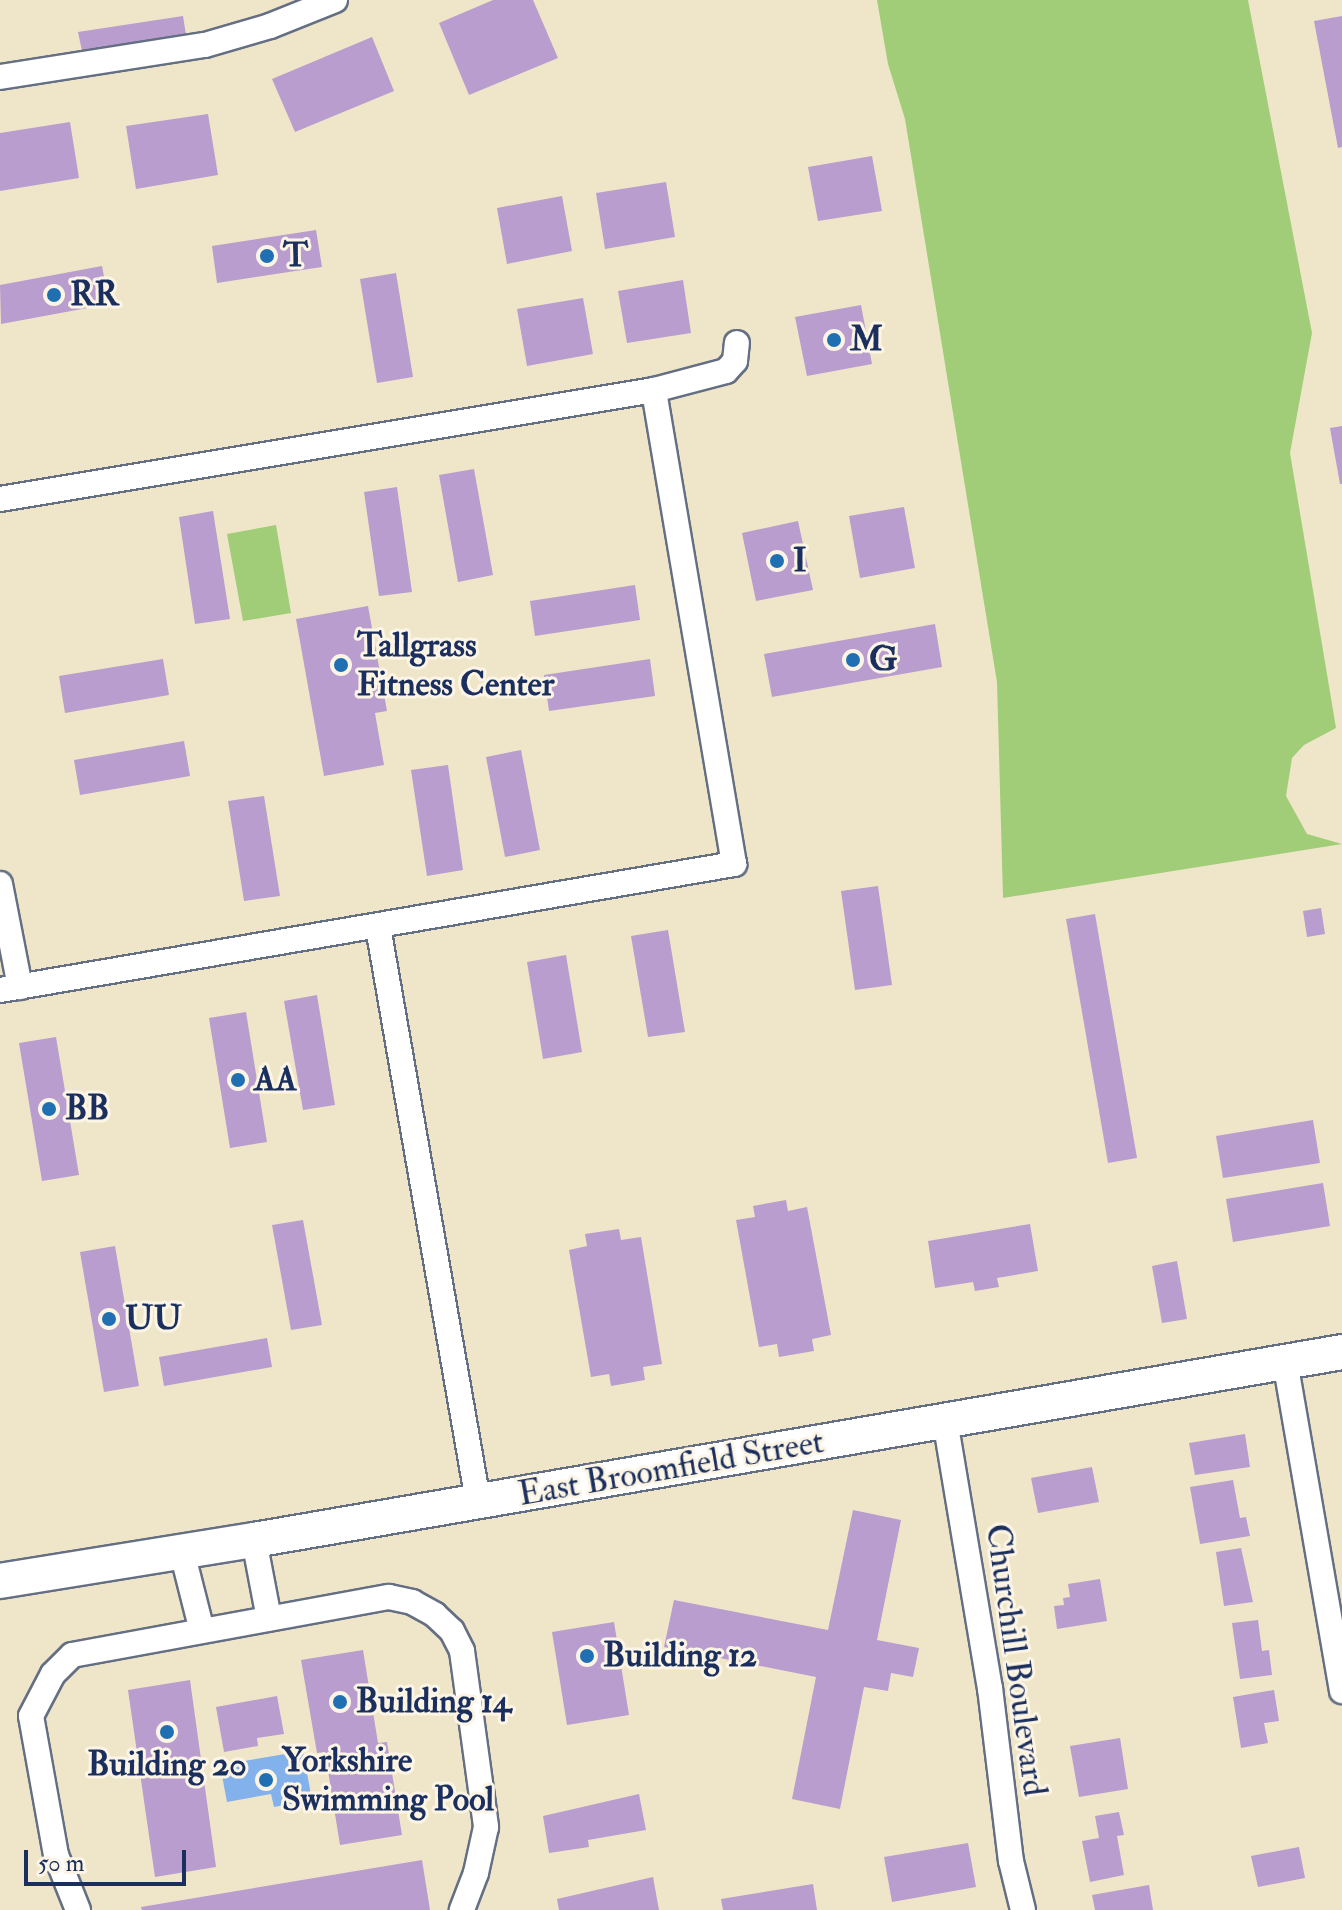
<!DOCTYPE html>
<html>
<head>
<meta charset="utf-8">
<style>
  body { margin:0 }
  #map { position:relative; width:1342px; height:1910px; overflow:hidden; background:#efe6c9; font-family:"IM FELL Double Pica",serif }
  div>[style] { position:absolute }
  .green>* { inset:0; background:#a1cc78 }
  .water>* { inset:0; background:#82b1ec }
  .building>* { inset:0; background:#b89dce }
  .roads { filter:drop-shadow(2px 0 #656f83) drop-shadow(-2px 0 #656f83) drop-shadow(0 2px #656f83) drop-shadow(0 -2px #656f83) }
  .street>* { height:24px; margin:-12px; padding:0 12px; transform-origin:12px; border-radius:12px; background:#fff }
  .secondary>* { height:34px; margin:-17px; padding:0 17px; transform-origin:17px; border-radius:17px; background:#fff }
  .dots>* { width:22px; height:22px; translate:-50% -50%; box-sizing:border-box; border:4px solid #fcf5e5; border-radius:50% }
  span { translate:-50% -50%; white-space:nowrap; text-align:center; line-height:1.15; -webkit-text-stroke:6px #fcf5e5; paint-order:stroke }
  .poi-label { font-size:34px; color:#1b2f5e; font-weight:700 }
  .left { translate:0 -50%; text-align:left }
  .street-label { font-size:34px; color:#1b2f5e }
  .scale { position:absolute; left:24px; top:1850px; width:162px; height:36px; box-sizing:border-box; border:4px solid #1b2f5e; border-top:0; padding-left:10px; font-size:24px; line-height:28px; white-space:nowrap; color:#1b2f5e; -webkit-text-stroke:6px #fcf5e5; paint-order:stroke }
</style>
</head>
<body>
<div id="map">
  <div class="green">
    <div style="clip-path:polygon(877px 0,1248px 0,1312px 333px,1290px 453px,1336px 728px,1304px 745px,1292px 758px,1286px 796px,1307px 834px,1342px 844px,1003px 898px,997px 682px,905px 119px,888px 64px)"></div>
    <div style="clip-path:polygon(276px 525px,291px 613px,243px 621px,227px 534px)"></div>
  </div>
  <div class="water">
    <div style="clip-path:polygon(303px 1751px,312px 1800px,274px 1807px,271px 1794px,227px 1802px,220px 1765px)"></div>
  </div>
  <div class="building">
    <div style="clip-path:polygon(493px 0,533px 0,558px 58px,469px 95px,439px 23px)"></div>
    <div style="clip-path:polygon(183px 16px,186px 35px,82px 51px,78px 32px)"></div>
    <div style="clip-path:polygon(1342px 16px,1342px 147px,1338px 148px,1314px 21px)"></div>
    <div style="clip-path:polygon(372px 37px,394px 91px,295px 132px,272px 79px)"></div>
    <div style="clip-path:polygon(208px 114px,218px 175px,136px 189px,126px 126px)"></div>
    <div style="clip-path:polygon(70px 122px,79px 178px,0 191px,0 133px)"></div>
    <div style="clip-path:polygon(872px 156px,882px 211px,818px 221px,808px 167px)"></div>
    <div style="clip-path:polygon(666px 182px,675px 237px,605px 249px,596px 193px)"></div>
    <div style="clip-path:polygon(562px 196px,572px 251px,507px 264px,497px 208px)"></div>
    <div style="clip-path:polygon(316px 230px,322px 267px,217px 283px,212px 246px)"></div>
    <div style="clip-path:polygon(102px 266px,109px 304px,1px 324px,0 285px)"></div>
    <div style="clip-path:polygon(396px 273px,413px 377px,377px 383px,360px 279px)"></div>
    <div style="clip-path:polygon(683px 280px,691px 333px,627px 343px,618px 291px)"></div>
    <div style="clip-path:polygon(583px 298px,593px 354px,527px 366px,517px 309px)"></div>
    <div style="clip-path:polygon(861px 305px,872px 364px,807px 376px,795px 317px)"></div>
    <div style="clip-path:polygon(1342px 426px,1342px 484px,1340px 484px,1330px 428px)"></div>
    <div style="clip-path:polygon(474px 469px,493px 575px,458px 582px,439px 475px)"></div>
    <div style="clip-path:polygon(397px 487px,412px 592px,379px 596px,364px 492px)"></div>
    <div style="clip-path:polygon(904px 507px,915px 568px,860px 578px,849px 516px)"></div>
    <div style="clip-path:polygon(213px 511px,230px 619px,195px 624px,179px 517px)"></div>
    <div style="clip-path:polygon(798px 521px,813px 590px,756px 601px,742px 533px)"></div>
    <div style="clip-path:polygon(635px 585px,640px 620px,535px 636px,530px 601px)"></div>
    <div style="clip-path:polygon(368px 606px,387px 711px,375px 713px,384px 765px,324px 776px,296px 619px)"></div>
    <div style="clip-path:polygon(935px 624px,942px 667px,772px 697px,764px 654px)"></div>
    <div style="clip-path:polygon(163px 659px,169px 695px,65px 713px,59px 676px)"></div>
    <div style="clip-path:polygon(650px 659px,655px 696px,549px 711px,544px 675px)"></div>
    <div style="clip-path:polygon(184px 741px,190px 776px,80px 795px,74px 760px)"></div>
    <div style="clip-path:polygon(521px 750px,540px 850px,505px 857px,486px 757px)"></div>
    <div style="clip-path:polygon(448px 765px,463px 870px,427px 876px,411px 770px)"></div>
    <div style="clip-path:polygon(264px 796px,280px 896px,244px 901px,228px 801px)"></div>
    <div style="clip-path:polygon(878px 886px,892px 985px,855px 990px,841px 891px)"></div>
    <div style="clip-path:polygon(1321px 908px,1325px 934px,1307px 937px,1303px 911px)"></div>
    <div style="clip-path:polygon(1095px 914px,1137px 1158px,1108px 1163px,1066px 919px)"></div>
    <div style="clip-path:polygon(668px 930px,685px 1032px,648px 1037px,631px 936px)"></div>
    <div style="clip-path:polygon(566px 955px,582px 1052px,543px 1059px,527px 962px)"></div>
    <div style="clip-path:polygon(317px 995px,335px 1105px,303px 1110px,284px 1001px)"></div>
    <div style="clip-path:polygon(246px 1012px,267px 1142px,230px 1148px,209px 1018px)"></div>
    <div style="clip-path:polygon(56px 1037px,79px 1175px,42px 1181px,19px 1043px)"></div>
    <div style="clip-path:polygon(1313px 1120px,1320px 1163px,1223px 1178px,1216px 1136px)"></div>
    <div style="clip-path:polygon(1323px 1183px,1330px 1226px,1233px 1242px,1226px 1199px)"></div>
    <div style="clip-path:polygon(786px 1200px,788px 1211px,807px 1207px,831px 1335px,812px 1339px,814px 1351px,779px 1357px,777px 1344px,759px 1347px,736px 1220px,755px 1217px,753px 1206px)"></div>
    <div style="clip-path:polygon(303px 1220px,322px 1325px,291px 1330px,272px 1225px)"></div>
    <div style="clip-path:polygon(1030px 1224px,1038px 1271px,997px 1278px,999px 1287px,975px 1291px,973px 1282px,935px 1288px,928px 1241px)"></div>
    <div style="clip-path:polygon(619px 1229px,621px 1240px,641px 1237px,662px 1364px,643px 1367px,645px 1380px,611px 1386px,609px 1374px,591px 1377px,569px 1250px,587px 1246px,585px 1234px)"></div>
    <div style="clip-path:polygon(115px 1246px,139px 1386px,104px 1392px,80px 1252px)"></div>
    <div style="clip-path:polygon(1177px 1261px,1187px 1319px,1162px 1323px,1152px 1266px)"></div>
    <div style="clip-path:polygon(267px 1338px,272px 1367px,164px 1386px,159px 1357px)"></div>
    <div style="clip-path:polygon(1245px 1434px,1250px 1467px,1195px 1475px,1189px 1443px)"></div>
    <div style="clip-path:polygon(1092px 1467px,1099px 1502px,1038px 1513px,1031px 1478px)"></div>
    <div style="clip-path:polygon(1233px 1480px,1240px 1518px,1246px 1517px,1250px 1536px,1200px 1544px,1190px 1487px)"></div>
    <div style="clip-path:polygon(853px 1510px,901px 1520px,877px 1640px,919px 1648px,913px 1677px,891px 1673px,888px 1691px,864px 1687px,840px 1809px,792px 1799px,816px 1677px,664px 1647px,674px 1600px,828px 1630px)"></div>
    <div style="clip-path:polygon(1241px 1548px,1253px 1602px,1224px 1606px,1216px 1552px)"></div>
    <div style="clip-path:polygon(1100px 1579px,1107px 1621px,1057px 1629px,1054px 1606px,1064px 1605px,1063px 1598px,1070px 1597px,1068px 1584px)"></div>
    <div style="clip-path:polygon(1258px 1620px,1262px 1651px,1269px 1650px,1272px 1675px,1240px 1679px,1232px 1623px)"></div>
    <div style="clip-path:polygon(614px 1622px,629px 1715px,567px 1725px,552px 1632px)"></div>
    <div style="clip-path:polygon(363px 1650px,378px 1743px,387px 1742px,402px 1835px,340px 1845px,325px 1752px,317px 1753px,301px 1660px)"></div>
    <div style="clip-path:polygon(190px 1680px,216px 1867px,155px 1877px,128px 1690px)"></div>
    <div style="clip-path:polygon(1274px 1690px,1279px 1721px,1264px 1723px,1268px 1743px,1241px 1748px,1233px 1697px)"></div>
    <div style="clip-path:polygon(277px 1696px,284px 1734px,257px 1738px,258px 1746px,224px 1752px,216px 1707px)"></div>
    <div style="clip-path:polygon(1120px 1738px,1128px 1789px,1079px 1797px,1070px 1746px)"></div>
    <div style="clip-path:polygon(639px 1794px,646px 1830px,588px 1840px,589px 1847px,549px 1853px,543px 1816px)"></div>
    <div style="clip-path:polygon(1119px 1812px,1124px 1835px,1117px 1836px,1124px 1875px,1090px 1882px,1082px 1841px,1099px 1838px,1095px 1816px)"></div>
    <div style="clip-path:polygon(968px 1843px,976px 1887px,892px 1902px,884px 1857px)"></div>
    <div style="clip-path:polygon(1299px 1847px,1305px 1878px,1258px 1887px,1251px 1856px)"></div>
    <div style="clip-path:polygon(422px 1860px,430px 1910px,142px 1910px,141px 1907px)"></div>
    <div style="clip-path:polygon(653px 1877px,659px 1910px,559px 1910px,557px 1899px)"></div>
    <div style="clip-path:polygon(813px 1884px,817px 1910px,723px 1910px,721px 1899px)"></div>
    <div style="clip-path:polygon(1149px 1885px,1153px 1910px,1095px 1910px,1092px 1895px)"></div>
  </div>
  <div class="roads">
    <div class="street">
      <div style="left:0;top:77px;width:207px;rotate:-8.9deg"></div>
      <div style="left:205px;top:45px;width:68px;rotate:-16.3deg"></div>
      <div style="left:270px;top:26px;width:70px;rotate:-21.8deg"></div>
      <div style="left:0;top:499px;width:663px;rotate:-9.46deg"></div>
      <div style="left:654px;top:390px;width:74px;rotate:-14.8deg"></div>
      <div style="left:726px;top:371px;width:13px;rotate:-48deg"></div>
      <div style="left:735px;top:361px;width:18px;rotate:-84deg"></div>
      <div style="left:0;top:884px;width:105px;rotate:79deg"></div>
      <div style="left:378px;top:927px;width:583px;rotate:80.12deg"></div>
      <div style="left:0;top:990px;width:745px;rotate:-9.74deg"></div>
      <div style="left:734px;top:864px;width:481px;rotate:-99.6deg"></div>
      <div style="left:1285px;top:1361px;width:335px;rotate:80.2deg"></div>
      <div style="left:945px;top:1420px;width:272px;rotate:80.5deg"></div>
      <div style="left:990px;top:1688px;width:174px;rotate:83.1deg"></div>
      <div style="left:1011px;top:1861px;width:50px;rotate:76.2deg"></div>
      <div style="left:254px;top:1540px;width:80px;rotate:79.2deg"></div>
      <div style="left:182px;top:1552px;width:81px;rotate:75.8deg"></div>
      <div style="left:78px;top:1910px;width:59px;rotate:-111.8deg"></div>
      <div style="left:56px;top:1855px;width:141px;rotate:-100.2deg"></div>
      <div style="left:31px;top:1716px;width:47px;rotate:-62.4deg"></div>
      <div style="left:53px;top:1674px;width:27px;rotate:-45deg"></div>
      <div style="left:72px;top:1655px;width:322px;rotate:-10.4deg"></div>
      <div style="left:389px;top:1597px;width:24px;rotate:12deg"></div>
      <div style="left:412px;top:1602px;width:26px;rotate:29deg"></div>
      <div style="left:435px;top:1615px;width:23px;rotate:43deg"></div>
      <div style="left:452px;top:1631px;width:22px;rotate:63deg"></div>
      <div style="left:462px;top:1651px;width:178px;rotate:82.2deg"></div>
      <div style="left:486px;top:1827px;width:47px;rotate:102.3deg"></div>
      <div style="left:476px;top:1873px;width:40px;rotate:111deg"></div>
    </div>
    <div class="secondary">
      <div style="left:0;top:1581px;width:257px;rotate:-9.2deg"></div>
      <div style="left:254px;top:1540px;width:1104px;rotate:-9.8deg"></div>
    </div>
  </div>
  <div class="dots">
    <div style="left:267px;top:256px;background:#1f6fb2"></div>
    <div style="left:54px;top:295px;background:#1f6fb2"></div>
    <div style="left:834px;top:340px;background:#1f6fb2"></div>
    <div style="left:777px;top:561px;background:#1f6fb2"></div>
    <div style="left:853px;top:660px;background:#1f6fb2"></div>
    <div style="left:341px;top:665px;background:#1f6fb2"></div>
    <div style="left:238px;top:1080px;background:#1f6fb2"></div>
    <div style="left:49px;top:1109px;background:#1f6fb2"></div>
    <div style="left:109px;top:1319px;background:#1f6fb2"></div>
    <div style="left:587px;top:1656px;background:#1f6fb2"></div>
    <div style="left:340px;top:1702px;background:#1f6fb2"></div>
    <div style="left:167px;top:1732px;background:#1f6fb2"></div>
    <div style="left:266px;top:1780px;background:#1f6fb2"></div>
  </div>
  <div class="poi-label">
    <span class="left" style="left:283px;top:256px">T</span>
    <span class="left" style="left:70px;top:295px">RR</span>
    <span class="left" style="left:850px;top:340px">M</span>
    <span class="left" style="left:793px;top:561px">I</span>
    <span class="left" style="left:357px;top:665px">Tallgrass<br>Fitness Center</span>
    <span class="left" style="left:869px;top:660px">G</span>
    <span class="left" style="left:254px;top:1080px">AA</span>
    <span class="left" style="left:65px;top:1109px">BB</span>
    <span class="left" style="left:125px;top:1319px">UU</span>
    <span class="left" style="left:603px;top:1656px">Building 12</span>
    <span class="left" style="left:356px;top:1702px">Building 14</span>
    <span class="left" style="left:282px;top:1780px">Yorkshire<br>Swimming Pool</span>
    <span style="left:167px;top:1765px">Building 20</span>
  </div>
  <div class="street-label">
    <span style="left:671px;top:1468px;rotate:-10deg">East Broomfield Street</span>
    <span style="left:1016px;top:1660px;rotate:82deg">Churchill Boulevard</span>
  </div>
  <div class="scale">50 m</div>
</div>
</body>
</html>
